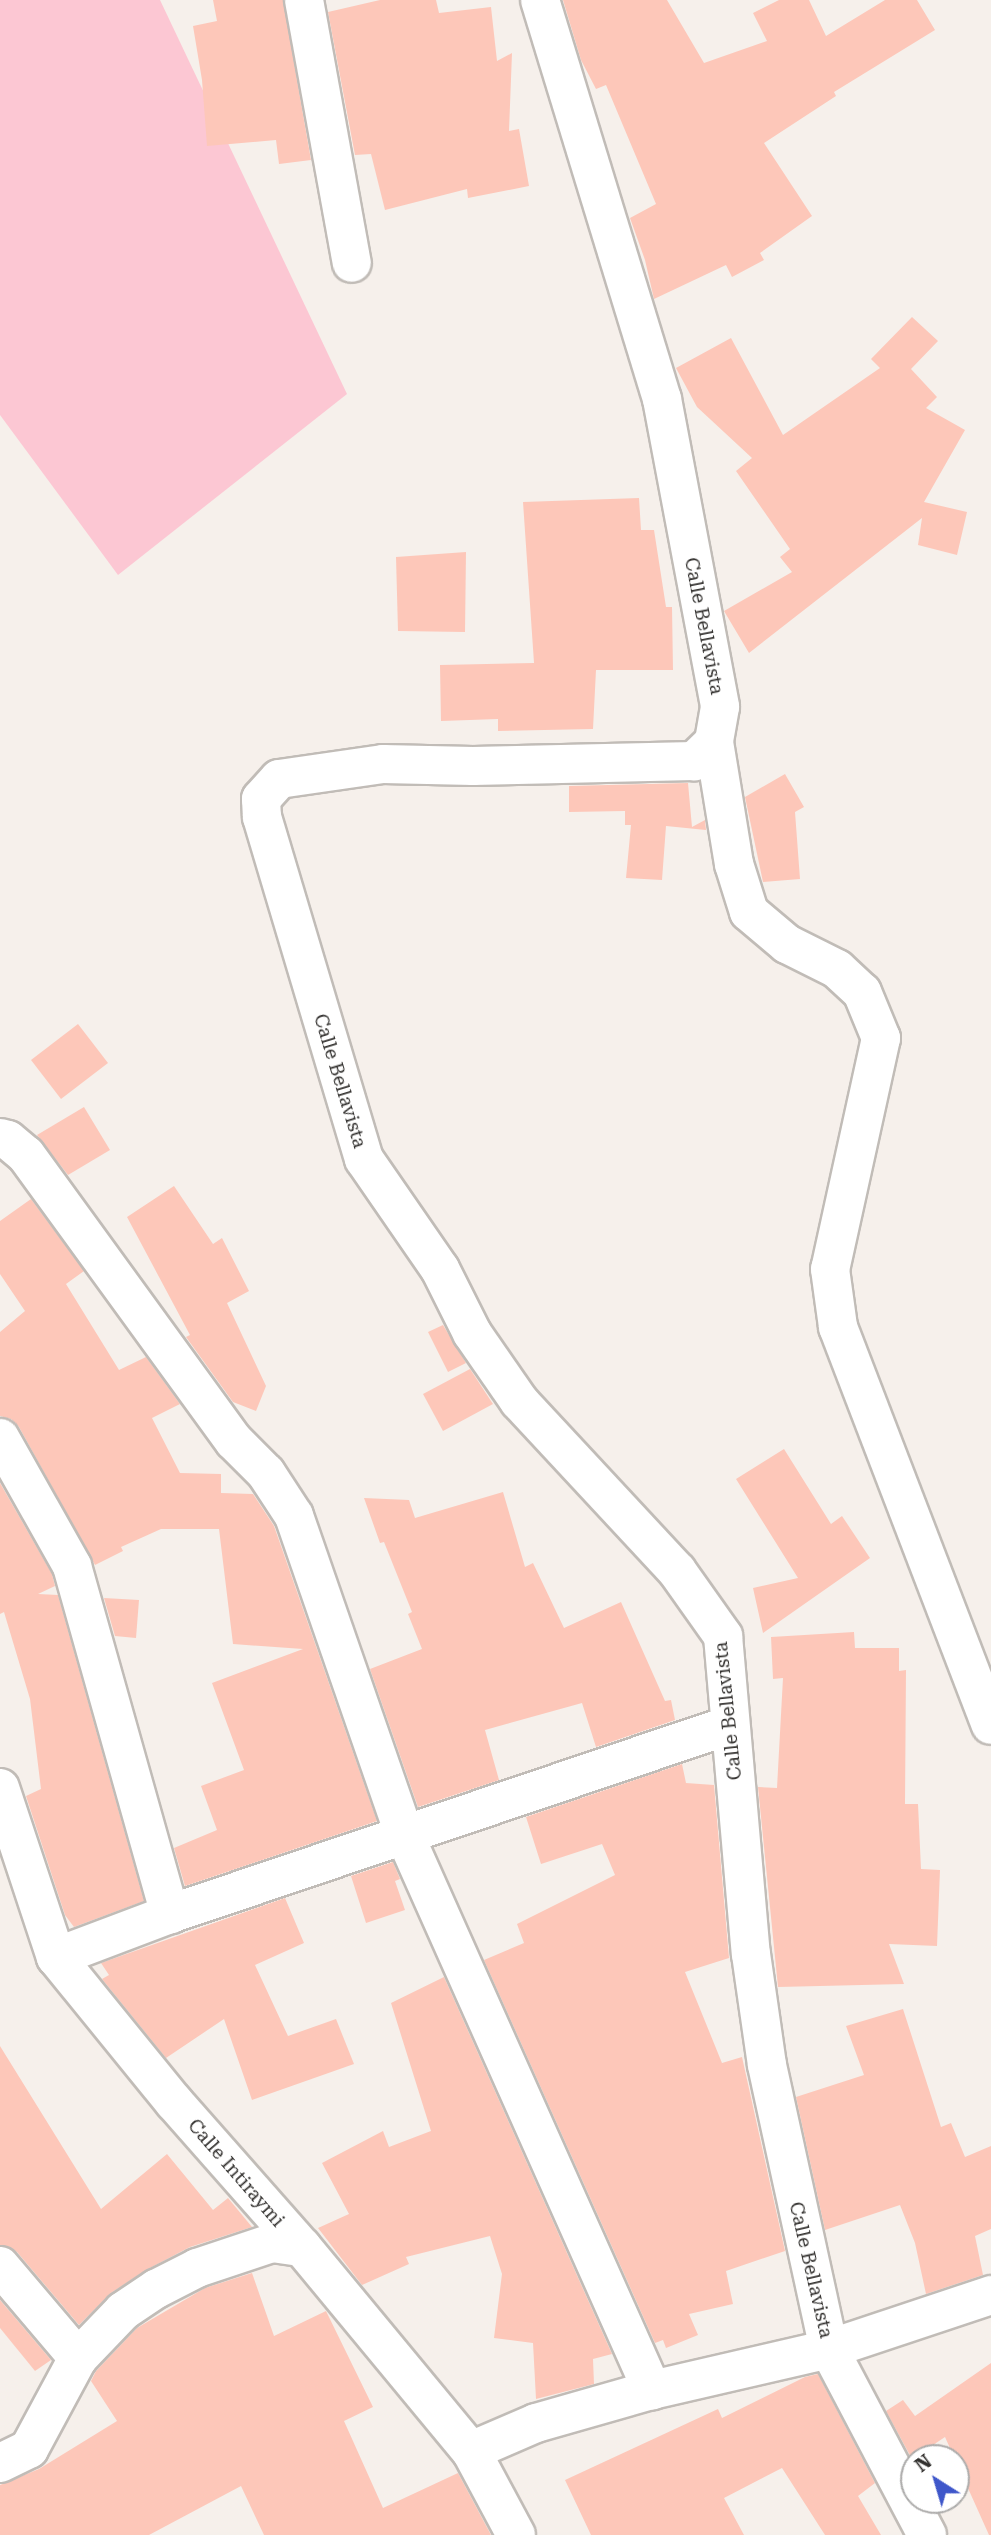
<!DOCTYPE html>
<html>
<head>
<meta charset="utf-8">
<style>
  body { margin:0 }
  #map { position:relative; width:991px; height:2535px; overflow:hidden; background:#f6f0eb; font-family:"Roboto Serif",serif }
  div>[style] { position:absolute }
  .green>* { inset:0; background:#fcc7d3 }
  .building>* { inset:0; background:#fdc7b9 }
  .roads { filter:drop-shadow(2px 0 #c1bcb7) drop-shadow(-2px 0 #c1bcb7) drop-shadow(0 2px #c1bcb7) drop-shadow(0 -2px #c1bcb7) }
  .street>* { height:38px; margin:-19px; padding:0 19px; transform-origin:19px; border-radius:19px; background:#fff }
  .secondary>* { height:38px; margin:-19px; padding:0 19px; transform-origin:19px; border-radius:19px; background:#fff }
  span { translate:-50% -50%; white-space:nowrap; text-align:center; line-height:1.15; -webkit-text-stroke:7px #fff; paint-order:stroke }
  .street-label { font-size:19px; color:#32302e }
  .north { position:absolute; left:900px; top:2444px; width:70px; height:70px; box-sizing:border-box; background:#fff; border:2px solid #adacab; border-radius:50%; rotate:323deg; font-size:19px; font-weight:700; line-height:28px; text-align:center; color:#32302e }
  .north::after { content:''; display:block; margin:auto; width:24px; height:32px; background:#3f57ca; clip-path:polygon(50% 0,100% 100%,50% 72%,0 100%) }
</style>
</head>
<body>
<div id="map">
  <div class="green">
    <div style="clip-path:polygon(0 0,160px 0,347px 394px,118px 575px,0 415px)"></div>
  </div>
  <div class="building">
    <div style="clip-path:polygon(213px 0,283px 0,311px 160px,279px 164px,276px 140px,207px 146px,202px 80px,193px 26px,217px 21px)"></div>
    <div style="clip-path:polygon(380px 0,436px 0,439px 13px,491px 7px,497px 61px,512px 53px,509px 131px,519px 129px,529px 186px,468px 198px,467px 189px,385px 210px,371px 154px,355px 155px,328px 12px)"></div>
    <div style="clip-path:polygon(563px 0,667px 0,704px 63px,767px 41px,753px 13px,779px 0,809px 0,826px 36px,885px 0,917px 0,935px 30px,834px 92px,836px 96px,764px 143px,812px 216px,760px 253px,764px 260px,732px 277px,726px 265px,654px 299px,645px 260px,630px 218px,656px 204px,606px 85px,596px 89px,581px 60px)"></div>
    <div style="clip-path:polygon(912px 317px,938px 341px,911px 369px,937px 397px,926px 408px,965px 430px,924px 502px,967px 512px,957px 555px,918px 545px,922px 518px,749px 653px,724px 611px,792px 572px,780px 557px,790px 549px,736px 471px,752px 458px,697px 407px,676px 368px,731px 338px,783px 435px,880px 368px,871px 359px)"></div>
    <div style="clip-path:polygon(639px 498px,641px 530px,654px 530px,666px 607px,672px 607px,673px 670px,596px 670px,593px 729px,498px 731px,498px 719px,441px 721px,440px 665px,534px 663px,523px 502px)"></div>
    <div style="clip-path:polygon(466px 552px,465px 632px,398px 631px,396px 557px)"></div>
    <div style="clip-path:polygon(785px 774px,804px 807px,795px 812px,800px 879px,763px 882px,745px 797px)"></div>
    <div style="clip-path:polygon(688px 783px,692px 827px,705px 820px,706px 830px,666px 826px,662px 880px,626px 878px,631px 825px,625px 825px,625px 811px,569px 812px,569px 786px)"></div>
    <div style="clip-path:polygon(78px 1024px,108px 1063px,61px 1099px,31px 1060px)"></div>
    <div style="clip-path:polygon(84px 1107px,110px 1150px,68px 1175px,37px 1135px)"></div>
    <div style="clip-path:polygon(174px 1186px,213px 1244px,222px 1238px,249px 1291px,227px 1303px,266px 1386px,256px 1411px,233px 1402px,186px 1337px,190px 1335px,127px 1217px)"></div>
    <div style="clip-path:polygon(31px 1199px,84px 1271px,66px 1284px,119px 1370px,146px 1357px,180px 1404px,152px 1418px,180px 1473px,221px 1474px,221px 1493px,253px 1494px,274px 1526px,377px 1821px,185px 1886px,174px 1848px,217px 1830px,201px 1786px,244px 1770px,212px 1683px,303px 1649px,233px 1644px,219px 1529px,161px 1529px,121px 1547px,123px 1551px,95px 1565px,19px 1427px,11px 1419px,0 1416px,0 1332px,25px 1311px,0 1274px,0 1221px)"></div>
    <div style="clip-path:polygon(443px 1325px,466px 1363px,448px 1372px,428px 1332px)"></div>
    <div style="clip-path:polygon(470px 1369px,493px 1404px,443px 1431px,423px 1394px)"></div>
    <div style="clip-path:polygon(784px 1449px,831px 1524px,842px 1516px,870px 1558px,763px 1633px,753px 1588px,798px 1578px,736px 1479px)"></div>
    <div style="clip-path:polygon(0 1483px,52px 1574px,55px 1586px,38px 1594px,58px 1595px,144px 1901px,74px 1927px,65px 1915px,26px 1796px,41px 1789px,30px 1699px,4px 1612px,0 1614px)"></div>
    <div style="clip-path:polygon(503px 1492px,525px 1567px,533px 1563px,564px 1628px,621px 1602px,665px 1701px,671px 1700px,675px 1720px,596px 1747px,582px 1703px,485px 1730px,499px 1780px,418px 1807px,370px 1669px,422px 1649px,408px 1614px,412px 1612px,384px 1542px,380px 1543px,364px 1498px,409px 1500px,415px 1518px)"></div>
    <div style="clip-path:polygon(104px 1598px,139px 1600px,136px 1638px,115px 1636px)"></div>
    <div style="clip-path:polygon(854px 1632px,855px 1648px,899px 1648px,899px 1671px,906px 1670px,905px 1804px,918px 1804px,921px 1869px,940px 1870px,937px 1946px,889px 1944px,904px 1984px,778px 1987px,758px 1787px,777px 1788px,783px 1678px,773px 1679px,771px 1637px)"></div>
    <div style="clip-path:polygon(682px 1764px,686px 1783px,714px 1785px,729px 1958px,685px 1972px,722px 2063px,742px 2057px,785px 2251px,726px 2271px,733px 2304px,689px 2314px,698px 2335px,666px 2348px,663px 2340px,655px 2343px,484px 1960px,524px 1943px,517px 1924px,615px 1875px,602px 1844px,541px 1864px,526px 1817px)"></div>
    <div style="clip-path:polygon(393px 1862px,400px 1879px,395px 1881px,405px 1910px,366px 1923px,351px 1876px)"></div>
    <div style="clip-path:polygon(285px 1898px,304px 1943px,255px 1965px,288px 2036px,336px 2019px,354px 2064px,252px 2100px,224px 2019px,166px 2058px,102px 1979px,109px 1975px,101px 1963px)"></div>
    <div style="clip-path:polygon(444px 1977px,612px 2354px,593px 2359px,594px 2384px,536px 2399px,533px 2343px,494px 2338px,502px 2274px,490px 2236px,406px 2257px,409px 2264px,362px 2285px,318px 2228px,349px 2214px,322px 2163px,383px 2131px,389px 2147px,431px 2131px,391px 2003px)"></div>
    <div style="clip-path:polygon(903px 2009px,941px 2127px,951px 2123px,965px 2157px,991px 2146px,991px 2229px,975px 2236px,983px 2275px,926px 2294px,915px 2243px,900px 2205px,825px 2230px,796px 2097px,864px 2075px,846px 2026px)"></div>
    <div style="clip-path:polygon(0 2046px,101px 2209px,167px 2154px,213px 2210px,228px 2198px,252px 2227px,190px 2247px,146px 2270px,111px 2293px,79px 2325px,17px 2252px,0 2245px)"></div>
    <div style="clip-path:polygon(252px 2273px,274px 2336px,326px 2311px,373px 2407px,344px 2421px,383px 2508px,458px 2473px,491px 2535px,264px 2535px,241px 2486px,149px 2535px,0 2535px,0 2485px,39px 2469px,117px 2421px,91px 2381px,96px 2371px,137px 2328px,205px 2288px)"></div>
    <div style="clip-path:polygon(0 2300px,51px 2360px,35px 2371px,0 2328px)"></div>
    <div style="clip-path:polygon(991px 2363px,991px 2535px,989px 2535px,945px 2437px,912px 2459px,886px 2411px,903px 2400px,915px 2416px)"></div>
    <div style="clip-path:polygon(818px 2374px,875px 2483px,858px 2496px,881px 2535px,825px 2535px,782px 2468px,724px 2498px,744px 2535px,591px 2535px,565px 2480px,718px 2409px,722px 2418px,805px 2377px)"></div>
  </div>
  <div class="roads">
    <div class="street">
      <div style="left:304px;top:0;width:267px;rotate:79.7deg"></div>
      <div style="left:540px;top:0;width:417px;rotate:73deg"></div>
      <div style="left:662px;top:399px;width:313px;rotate:79.3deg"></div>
      <div style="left:720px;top:707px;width:36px;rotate:100deg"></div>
      <div style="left:714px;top:742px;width:28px;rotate:136deg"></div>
      <div style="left:694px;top:761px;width:221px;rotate:178.7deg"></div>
      <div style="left:473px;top:766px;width:90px;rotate:-178.7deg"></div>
      <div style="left:383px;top:764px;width:105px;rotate:171.8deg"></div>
      <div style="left:279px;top:779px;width:27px;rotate:132deg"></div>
      <div style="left:261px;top:799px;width:18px;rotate:87deg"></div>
      <div style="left:262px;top:817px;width:357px;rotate:73.4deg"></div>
      <div style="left:364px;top:1159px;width:134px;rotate:55.4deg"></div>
      <div style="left:440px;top:1269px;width:72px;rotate:63.4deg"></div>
      <div style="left:472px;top:1333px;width:83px;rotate:55.3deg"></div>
      <div style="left:519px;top:1401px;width:232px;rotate:47.1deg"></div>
      <div style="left:677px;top:1571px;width:80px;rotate:54.7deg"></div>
      <div style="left:723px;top:1636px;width:319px;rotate:85deg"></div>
      <div style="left:751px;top:1954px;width:112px;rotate:81.8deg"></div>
      <div style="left:767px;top:2065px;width:291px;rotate:77.7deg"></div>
      <div style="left:829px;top:2349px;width:210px;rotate:62.2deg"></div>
      <div style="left:714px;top:742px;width:124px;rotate:80.7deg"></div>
      <div style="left:734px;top:864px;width:50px;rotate:72.6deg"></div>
      <div style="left:749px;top:912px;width:50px;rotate:40.1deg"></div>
      <div style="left:787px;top:944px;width:56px;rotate:26.6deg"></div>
      <div style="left:837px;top:969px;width:34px;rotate:43deg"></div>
      <div style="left:862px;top:992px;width:50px;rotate:67.6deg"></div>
      <div style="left:881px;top:1038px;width:237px;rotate:102.4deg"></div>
      <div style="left:830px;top:1269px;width:59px;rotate:82.1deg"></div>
      <div style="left:838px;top:1327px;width:426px;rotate:69deg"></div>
      <div style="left:0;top:1138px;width:8px;rotate:14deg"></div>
      <div style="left:8px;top:1140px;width:23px;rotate:40deg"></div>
      <div style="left:26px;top:1155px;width:354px;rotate:54deg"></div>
      <div style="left:234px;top:1441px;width:45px;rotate:45deg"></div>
      <div style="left:266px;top:1473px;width:51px;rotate:56.9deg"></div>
      <div style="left:294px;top:1516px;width:339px;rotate:70.9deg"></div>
      <div style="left:405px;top:1836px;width:607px;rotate:65.97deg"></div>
      <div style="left:0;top:1438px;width:147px;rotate:60.6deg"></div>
      <div style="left:72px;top:1566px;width:362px;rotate:74.3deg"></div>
      <div style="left:170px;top:1914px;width:122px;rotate:159.3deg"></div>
      <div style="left:170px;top:1914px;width:591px;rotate:-18.65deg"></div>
      <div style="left:0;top:2266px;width:121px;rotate:49.7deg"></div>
      <div style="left:78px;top:2358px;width:103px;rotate:118.3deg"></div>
      <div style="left:29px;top:2449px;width:32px;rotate:154deg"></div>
      <div style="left:78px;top:2358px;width:65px;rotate:-46.2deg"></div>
      <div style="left:123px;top:2311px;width:40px;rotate:-34deg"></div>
      <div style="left:156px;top:2289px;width:46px;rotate:-27.1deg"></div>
      <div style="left:197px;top:2268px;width:79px;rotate:-18.4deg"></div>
      <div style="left:272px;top:2243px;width:30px;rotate:8deg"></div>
      <div style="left:471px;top:2451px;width:71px;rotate:-23.3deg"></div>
      <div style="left:536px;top:2423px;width:121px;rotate:-15.9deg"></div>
      <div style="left:652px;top:2390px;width:182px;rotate:-13deg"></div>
      <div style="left:829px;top:2349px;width:171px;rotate:-18.4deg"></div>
    </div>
    <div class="secondary">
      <div style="left:0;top:1788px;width:178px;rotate:71.7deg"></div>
      <div style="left:56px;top:1957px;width:187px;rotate:50.9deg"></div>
      <div style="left:174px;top:2102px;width:193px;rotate:48.6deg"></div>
      <div style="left:302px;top:2247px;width:265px;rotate:50.4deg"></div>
      <div style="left:471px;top:2451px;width:95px;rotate:61.8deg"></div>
    </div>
  </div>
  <div class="street-label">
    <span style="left:704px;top:626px;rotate:79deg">Calle Bellavista</span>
    <span style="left:340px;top:1081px;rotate:73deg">Calle Bellavista</span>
    <span style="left:728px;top:1711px;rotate:-96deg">Calle Bellavista</span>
    <span style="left:236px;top:2173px;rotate:49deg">Calle Intiraymi</span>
    <span style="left:811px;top:2270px;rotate:77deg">Calle Bellavista</span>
  </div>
  <div class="north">N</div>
</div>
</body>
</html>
